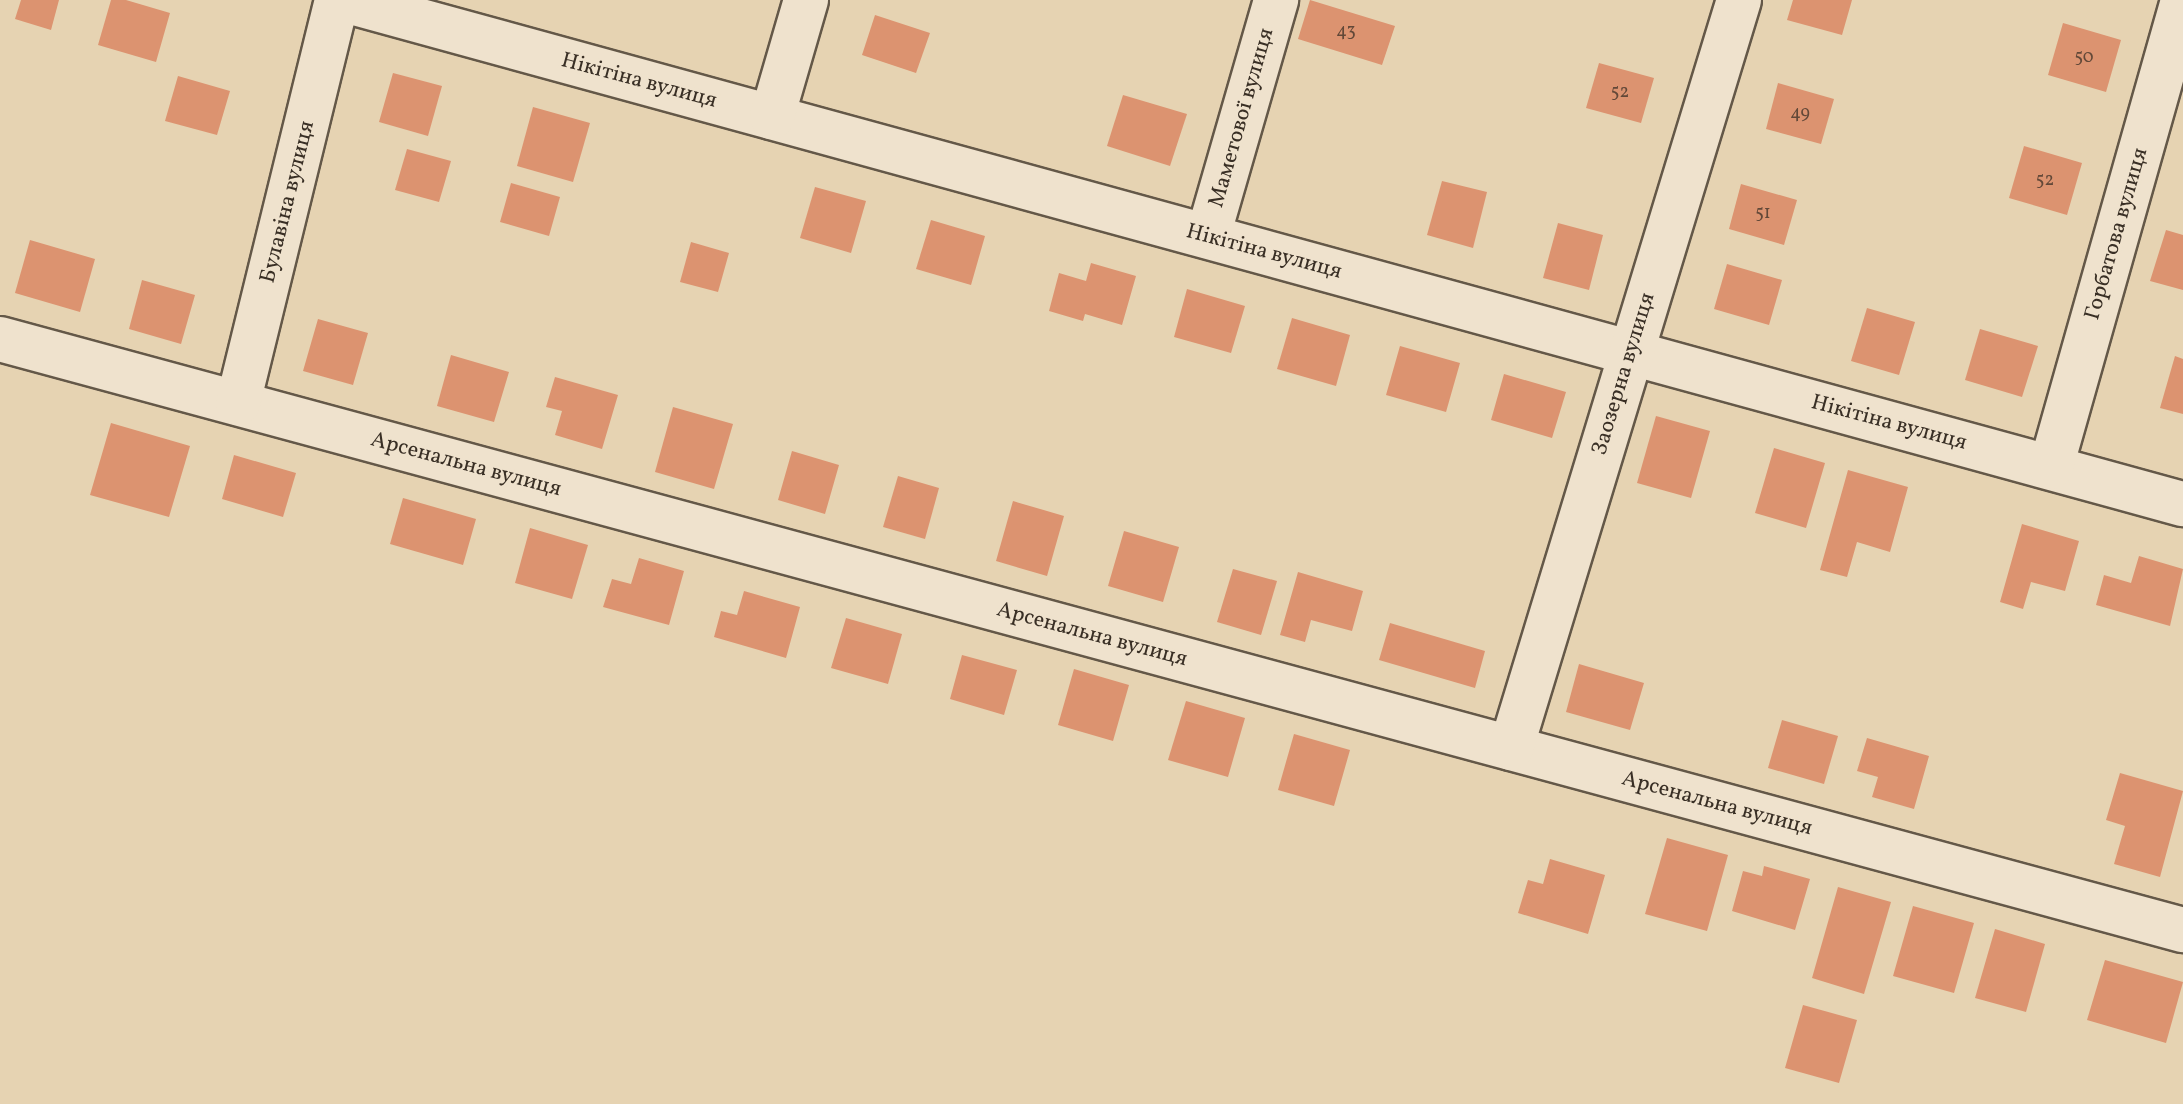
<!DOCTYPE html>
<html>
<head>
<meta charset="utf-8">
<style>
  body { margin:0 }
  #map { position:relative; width:2183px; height:1104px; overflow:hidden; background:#e6d3b2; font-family:Vollkorn,serif }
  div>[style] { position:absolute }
  .building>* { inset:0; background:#dc9370 }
  .roads { filter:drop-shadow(2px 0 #645848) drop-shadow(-2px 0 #645848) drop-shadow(0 2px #645848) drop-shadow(0 -2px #645848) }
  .minor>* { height:44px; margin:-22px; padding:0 22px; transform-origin:22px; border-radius:22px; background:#efe2cd }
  span { translate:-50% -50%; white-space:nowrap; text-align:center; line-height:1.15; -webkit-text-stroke:6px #efe2cd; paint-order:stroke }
  .number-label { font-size:18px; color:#624838 }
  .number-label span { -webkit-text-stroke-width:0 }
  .street-label { font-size:22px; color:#392f25 }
</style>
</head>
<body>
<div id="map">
  <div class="building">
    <div style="clip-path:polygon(21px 0,59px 0,51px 30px,15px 19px)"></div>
    <div style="clip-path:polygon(111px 0,126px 0,170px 13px,156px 62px,98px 45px)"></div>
    <div style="clip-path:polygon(1310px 0,1395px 26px,1382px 65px,1298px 39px)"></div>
    <div style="clip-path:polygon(1793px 0,1852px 0,1842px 35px,1787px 20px)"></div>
    <div style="clip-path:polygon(875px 15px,930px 33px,916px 73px,862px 55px)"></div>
    <div style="clip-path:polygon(2063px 23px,2121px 40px,2106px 92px,2048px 75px)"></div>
    <div style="clip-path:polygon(1599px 63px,1654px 78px,1641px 123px,1586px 108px)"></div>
    <div style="clip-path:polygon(393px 73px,442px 86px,428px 136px,379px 122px)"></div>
    <div style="clip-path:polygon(178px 76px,230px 91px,217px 135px,165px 121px)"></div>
    <div style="clip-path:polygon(1778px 83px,1834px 99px,1821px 144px,1766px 129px)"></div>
    <div style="clip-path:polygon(1123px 95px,1187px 114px,1170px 166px,1107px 146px)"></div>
    <div style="clip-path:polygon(533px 107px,590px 123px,573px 182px,517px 166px)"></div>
    <div style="clip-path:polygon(2024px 146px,2082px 163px,2067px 215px,2009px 198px)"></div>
    <div style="clip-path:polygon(407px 149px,451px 161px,439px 202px,395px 190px)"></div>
    <div style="clip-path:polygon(1442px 181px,1487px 192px,1473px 248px,1427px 235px)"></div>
    <div style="clip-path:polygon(511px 183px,560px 197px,549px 236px,500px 222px)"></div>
    <div style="clip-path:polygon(1741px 184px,1797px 200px,1784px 245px,1729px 229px)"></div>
    <div style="clip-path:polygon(815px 187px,866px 201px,851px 253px,800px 238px)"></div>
    <div style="clip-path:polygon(931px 220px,985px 236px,971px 285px,916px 269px)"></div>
    <div style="clip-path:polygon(1558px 223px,1603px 235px,1589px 290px,1543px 278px)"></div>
    <div style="clip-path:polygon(2166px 230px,2183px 235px,2183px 290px,2150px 281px)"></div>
    <div style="clip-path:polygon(30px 240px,95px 259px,80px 312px,15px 293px)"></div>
    <div style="clip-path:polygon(691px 242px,729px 253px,718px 292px,680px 282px)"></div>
    <div style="clip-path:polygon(1091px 263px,1136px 276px,1122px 325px,1085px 314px,1083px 321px,1049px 311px,1059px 273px,1086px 281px)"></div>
    <div style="clip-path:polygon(1727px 264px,1782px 280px,1769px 325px,1714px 309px)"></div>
    <div style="clip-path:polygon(142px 280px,195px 295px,181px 344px,129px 329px)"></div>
    <div style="clip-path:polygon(1187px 289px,1245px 306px,1231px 353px,1174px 337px)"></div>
    <div style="clip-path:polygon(1867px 308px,1915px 322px,1899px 375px,1851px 361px)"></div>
    <div style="clip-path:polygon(1292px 318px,1350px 335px,1336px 386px,1277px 369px)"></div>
    <div style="clip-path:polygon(318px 319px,368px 333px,353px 385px,303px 371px)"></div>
    <div style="clip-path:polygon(1980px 329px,2038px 346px,2022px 397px,1965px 380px)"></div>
    <div style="clip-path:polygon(1400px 346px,1460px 363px,1446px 412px,1386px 395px)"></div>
    <div style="clip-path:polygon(451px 355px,509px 372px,494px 422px,437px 406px)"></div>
    <div style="clip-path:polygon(2175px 356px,2183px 359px,2183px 414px,2160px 408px)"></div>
    <div style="clip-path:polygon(1504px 374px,1566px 392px,1552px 438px,1491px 420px)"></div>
    <div style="clip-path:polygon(555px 377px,618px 395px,602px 449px,555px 435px,562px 411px,546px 407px)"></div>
    <div style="clip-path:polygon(673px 407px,733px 424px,714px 489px,655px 472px)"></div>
    <div style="clip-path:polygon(1656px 416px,1710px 431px,1691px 498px,1637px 483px)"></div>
    <div style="clip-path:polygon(111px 423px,190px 446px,169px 517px,90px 495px)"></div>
    <div style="clip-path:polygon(1774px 448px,1825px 463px,1806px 528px,1755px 513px)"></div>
    <div style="clip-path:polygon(792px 451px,839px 465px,825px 514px,778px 500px)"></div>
    <div style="clip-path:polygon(234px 455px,296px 473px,283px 517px,222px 499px)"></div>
    <div style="clip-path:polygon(1848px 470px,1908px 487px,1890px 552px,1857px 542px,1847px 577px,1820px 570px)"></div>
    <div style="clip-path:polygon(898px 476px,939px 488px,925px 539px,883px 527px)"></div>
    <div style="clip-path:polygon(403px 498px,476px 519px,463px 565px,390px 544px)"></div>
    <div style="clip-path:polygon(1013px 501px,1064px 516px,1047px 576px,996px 561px)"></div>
    <div style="clip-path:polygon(2022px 524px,2079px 541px,2065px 591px,2031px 582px,2023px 609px,2000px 602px)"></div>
    <div style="clip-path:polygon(530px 528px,588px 545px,572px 599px,515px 583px)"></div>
    <div style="clip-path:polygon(1124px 531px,1179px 547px,1163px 602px,1108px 586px)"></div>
    <div style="clip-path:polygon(2139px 556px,2183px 569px,2170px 626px,2096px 605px,2104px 575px,2131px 583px)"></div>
    <div style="clip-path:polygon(639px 558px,684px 571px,669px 625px,603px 607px,612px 579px,631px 584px)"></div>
    <div style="clip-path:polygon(1233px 569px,1277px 581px,1261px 635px,1217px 622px)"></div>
    <div style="clip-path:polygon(1298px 572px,1363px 591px,1352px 631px,1311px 620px,1305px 642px,1280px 635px)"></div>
    <div style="clip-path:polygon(744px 591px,800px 607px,786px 658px,714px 637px,721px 611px,737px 615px)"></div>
    <div style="clip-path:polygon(846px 618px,902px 634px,888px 684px,831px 668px)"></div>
    <div style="clip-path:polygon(1390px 623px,1485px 651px,1475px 688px,1379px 660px)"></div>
    <div style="clip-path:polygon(962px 655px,1017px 670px,1004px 715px,950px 699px)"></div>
    <div style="clip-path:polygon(1579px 664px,1644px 683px,1630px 730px,1566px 712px)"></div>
    <div style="clip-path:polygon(1074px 669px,1129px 685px,1113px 741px,1058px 725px)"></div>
    <div style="clip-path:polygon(1186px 701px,1245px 718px,1228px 777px,1168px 760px)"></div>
    <div style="clip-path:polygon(1782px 720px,1838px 736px,1824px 784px,1768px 768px)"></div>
    <div style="clip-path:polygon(1294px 734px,1350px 750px,1334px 806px,1278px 790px)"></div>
    <div style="clip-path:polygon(1867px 738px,1929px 756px,1914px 809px,1872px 797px,1878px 777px,1857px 771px)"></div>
    <div style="clip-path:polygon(2120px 773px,2183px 791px,2160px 877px,2114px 864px,2125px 826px,2106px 820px)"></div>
    <div style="clip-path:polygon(1667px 838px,1728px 855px,1707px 931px,1645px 914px)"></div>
    <div style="clip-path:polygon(1550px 859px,1605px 875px,1588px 934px,1518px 913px,1528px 880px,1543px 884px)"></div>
    <div style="clip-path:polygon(1764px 866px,1810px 879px,1795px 930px,1732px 911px,1743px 871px,1762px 876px)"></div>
    <div style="clip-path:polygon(1838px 887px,1891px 902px,1864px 994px,1812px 978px)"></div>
    <div style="clip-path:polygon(1913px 906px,1974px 923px,1954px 993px,1893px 976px)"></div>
    <div style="clip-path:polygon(1995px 929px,2045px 944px,2026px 1012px,1975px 998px)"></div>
    <div style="clip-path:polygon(2105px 960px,2183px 982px,2166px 1043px,2087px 1020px)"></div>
    <div style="clip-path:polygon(1803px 1005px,1857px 1020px,1839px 1083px,1785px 1068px)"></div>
  </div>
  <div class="roads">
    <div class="minor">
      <div style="left:344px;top:0;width:1907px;rotate:15.33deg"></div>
      <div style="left:772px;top:117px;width:122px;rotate:-73.8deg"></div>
      <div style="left:1208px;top:236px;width:246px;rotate:-73.9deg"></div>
      <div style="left:0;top:339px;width:2262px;rotate:15.15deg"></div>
      <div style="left:238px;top:403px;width:415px;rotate:-76.2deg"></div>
      <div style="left:2051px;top:467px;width:485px;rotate:-74.2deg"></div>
      <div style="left:1511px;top:748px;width:782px;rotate:-73.05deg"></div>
    </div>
  </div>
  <div class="number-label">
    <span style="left:1346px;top:32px">43</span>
    <span style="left:2084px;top:58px">50</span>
    <span style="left:1620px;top:93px">52</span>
    <span style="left:1800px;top:114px">49</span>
    <span style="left:2045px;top:181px">52</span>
    <span style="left:1763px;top:214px">51</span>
  </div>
  <div class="street-label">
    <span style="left:639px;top:81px;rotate:15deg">Нікітіна вулиця</span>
    <span style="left:1242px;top:118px;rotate:-74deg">Маметової вулиця</span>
    <span style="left:288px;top:202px;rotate:-76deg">Булавіна вулиця</span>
    <span style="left:2117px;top:234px;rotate:-74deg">Горбатова вулиця</span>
    <span style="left:1264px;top:252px;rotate:15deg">Нікітіна вулиця</span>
    <span style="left:1624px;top:374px;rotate:-73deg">Заозерна вулиця</span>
    <span style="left:1889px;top:423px;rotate:15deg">Нікітіна вулиця</span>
    <span style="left:466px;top:465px;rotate:15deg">Арсенальна вулиця</span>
    <span style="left:1092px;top:635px;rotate:15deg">Арсенальна вулиця</span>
    <span style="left:1717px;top:804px;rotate:15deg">Арсенальна вулиця</span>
  </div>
</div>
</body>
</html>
